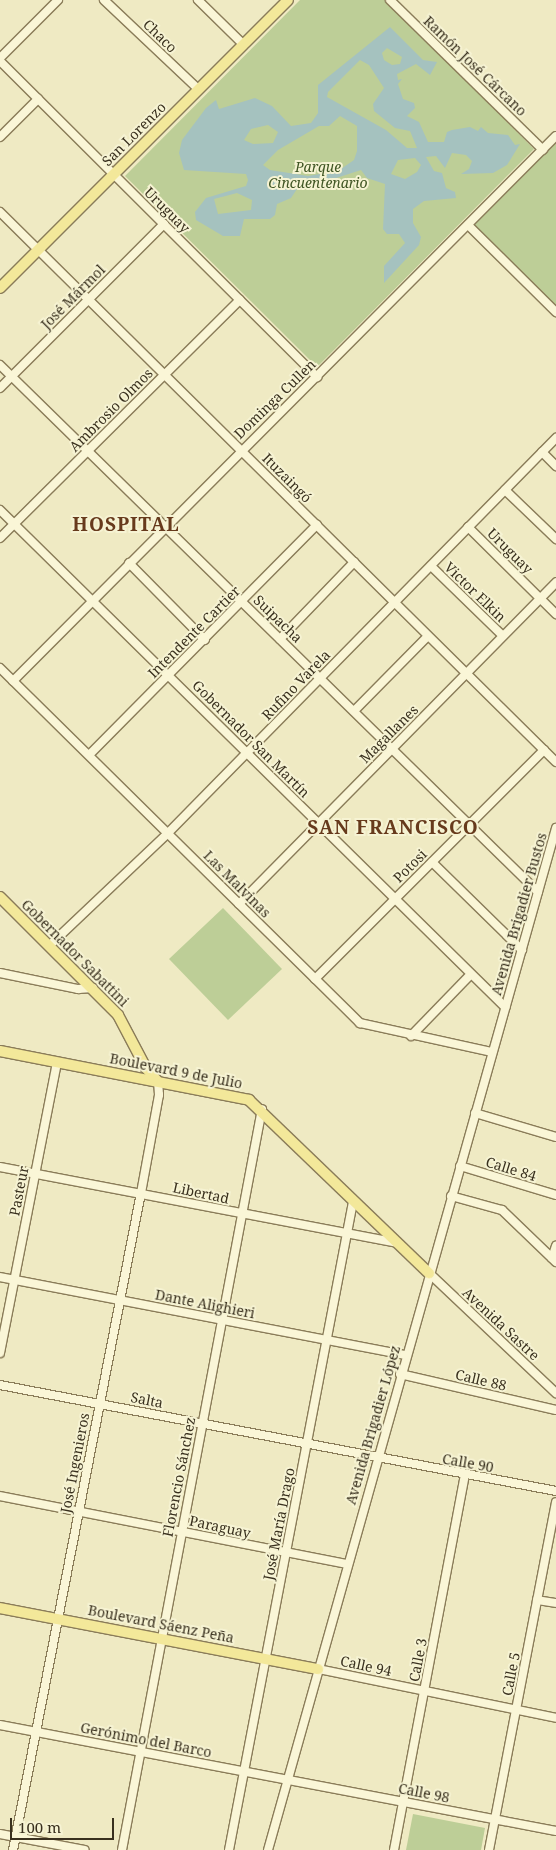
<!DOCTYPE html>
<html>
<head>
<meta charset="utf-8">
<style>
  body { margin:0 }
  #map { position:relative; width:556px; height:1850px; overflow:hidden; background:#efeac3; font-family:"Noto Serif",serif }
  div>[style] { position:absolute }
  .green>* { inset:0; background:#bdce97 }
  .water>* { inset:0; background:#a5c2bf }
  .roads { filter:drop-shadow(1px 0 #8a7c59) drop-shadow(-1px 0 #8a7c59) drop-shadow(0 1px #8a7c59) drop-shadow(0 -1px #8a7c59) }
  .minor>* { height:8px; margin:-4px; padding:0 4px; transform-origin:4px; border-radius:4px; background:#faf6d7 }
  .major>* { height:10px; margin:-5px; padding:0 5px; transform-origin:5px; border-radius:5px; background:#f3e89a }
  span { translate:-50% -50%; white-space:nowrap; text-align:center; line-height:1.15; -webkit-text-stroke:4px #f6f3d3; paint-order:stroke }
  .street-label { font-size:14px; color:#39301e }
  .park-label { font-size:14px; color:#405624; font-style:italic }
  .district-label { font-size:19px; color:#673a1c; font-weight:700; letter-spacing:1px }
  .scale { position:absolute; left:10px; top:1818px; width:104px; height:22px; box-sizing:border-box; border:2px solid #39301e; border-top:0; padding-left:6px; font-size:15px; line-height:18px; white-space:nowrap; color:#39301e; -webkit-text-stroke:4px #f6f3d3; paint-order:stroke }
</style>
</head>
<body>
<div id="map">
  <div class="green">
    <div style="clip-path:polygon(300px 0,386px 0,534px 149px,317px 367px,125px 176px)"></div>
    <div style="clip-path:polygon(556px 136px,556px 311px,468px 225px)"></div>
    <div style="clip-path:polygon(223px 908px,282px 969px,228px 1020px,169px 959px)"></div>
    <div style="clip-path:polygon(413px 1814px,485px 1828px,481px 1850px,406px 1850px)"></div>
  </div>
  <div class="water">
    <div style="clip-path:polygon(evenodd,390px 27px,423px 60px,437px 62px,430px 75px,416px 64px,397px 74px,398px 80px,402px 79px,398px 84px,403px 99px,414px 103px,415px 108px,407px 116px,419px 122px,428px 142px,444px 142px,447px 132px,452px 130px,470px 127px,478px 131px,481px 127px,488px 133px,508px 135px,515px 145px,520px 144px,507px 165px,493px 173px,461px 174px,469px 169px,472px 161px,466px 155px,452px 153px,445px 168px,436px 156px,426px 157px,434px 171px,442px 173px,446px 188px,455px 192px,456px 198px,424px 201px,413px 209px,413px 223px,421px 237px,419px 245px,384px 283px,384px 266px,405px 243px,399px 234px,387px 234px,383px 229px,385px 184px,367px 178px,361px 170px,330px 180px,301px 183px,291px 198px,277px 204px,275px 215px,270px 219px,244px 219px,240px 236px,223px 236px,196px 220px,195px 212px,206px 198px,246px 186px,248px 180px,246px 174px,184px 170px,179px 153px,182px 140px,206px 108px,216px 100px,219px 109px,255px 98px,272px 106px,291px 126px,311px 123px,318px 113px,318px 85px,390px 27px,387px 48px,402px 57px,400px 64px,392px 65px,384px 60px,382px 53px,387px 48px,390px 27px,360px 60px,369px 65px,384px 88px,373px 104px,374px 111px,395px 128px,410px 131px,417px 148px,407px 148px,386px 130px,327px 97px,328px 92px,360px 60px,390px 27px,340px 116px,357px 126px,357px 151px,354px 160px,338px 171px,308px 176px,270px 170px,263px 165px,278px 150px,319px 126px,329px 126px,340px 116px,390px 27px,268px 125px,278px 132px,273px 143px,253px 144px,244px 140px,251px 129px,268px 125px,390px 27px,415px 158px,421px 165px,417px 172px,405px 179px,391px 174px,398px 160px,415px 158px,390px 27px,237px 193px,252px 200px,251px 210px,218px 214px,214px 199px,237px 193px)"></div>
  </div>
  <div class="roads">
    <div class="minor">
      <div style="left:104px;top:0;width:129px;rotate:43.4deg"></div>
      <div style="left:198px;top:0;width:63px;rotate:44.4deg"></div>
      <div style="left:390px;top:0;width:214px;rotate:44.4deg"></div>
      <div style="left:0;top:58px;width:82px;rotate:-45deg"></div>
      <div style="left:0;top:61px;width:448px;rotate:44.9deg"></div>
      <div style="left:0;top:137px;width:54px;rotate:-45deg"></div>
      <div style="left:0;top:212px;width:782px;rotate:44.69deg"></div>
      <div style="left:468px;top:225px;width:124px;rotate:44.7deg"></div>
      <div style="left:0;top:365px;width:753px;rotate:44.41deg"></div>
      <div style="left:0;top:388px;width:232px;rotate:-45deg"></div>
      <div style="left:542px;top:452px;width:20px;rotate:45deg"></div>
      <div style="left:505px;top:490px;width:71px;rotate:43.9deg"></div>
      <div style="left:0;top:510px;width:709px;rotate:44.54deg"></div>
      <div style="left:468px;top:527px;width:124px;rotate:44.7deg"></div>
      <div style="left:0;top:538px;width:338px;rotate:-44.8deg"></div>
      <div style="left:129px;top:563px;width:108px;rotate:45.4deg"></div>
      <div style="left:431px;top:566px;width:100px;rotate:44.2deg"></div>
      <div style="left:280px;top:639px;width:107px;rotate:-46.1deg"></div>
      <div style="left:0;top:668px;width:506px;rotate:44.6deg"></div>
      <div style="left:360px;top:1023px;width:135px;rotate:12.4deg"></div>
      <div style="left:13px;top:681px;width:769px;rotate:-45.11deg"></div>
      <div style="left:354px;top:711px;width:105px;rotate:-45.4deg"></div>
      <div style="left:89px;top:755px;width:324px;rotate:-45.3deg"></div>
      <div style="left:432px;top:862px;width:126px;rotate:44.4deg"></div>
      <div style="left:239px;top:904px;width:452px;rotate:-45.4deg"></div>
      <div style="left:50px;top:945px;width:163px;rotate:-43.5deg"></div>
      <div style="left:168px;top:833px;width:554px;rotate:-45.51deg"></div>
      <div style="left:0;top:973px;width:80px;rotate:11.6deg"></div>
      <div style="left:78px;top:989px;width:15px;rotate:-4deg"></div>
      <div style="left:315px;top:979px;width:324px;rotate:-45deg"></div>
      <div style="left:411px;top:1036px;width:86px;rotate:-45.9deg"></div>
      <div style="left:475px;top:1113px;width:84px;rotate:16.5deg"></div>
      <div style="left:460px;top:1166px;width:100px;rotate:16.8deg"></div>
      <div style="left:0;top:1167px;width:404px;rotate:10.8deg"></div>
      <div style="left:451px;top:1196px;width:53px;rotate:15.4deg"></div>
      <div style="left:502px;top:1210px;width:75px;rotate:43.9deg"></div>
      <div style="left:552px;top:1258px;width:13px;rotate:-72deg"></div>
      <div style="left:429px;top:1273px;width:175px;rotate:43.4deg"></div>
      <div style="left:0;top:1277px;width:413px;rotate:10.9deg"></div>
      <div style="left:0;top:1353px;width:296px;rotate:-78.9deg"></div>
      <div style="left:400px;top:1374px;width:160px;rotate:13deg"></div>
      <div style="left:0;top:1385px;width:566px;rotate:10.79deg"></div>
      <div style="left:0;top:1496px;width:354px;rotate:11.1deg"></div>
      <div style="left:537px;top:1600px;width:19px;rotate:9deg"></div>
      <div style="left:318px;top:1669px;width:243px;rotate:11.6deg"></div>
      <div style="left:0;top:1725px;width:566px;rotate:10.79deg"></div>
      <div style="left:0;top:1834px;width:86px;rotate:10.7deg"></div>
      <div style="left:13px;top:1850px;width:669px;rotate:-78.98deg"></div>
      <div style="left:141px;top:1193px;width:100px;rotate:-79.6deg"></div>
      <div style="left:159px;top:1095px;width:13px;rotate:-94deg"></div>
      <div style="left:122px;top:1850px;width:754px;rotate:-79.3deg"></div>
      <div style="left:229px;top:1850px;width:660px;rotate:-79.17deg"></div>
      <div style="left:268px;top:1850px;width:1062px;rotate:-74.26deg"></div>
      <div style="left:394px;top:1850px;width:382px;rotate:-79.3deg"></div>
      <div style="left:489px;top:1850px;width:354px;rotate:-79.1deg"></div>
    </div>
    <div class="major">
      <div style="left:0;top:288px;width:407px;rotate:-45deg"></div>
      <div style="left:0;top:897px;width:167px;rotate:45deg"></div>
      <div style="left:118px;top:1015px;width:60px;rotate:62.2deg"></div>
      <div style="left:146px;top:1068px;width:18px;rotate:49deg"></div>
      <div style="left:0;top:1051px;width:254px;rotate:11.1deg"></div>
      <div style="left:249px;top:1100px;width:250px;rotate:43.9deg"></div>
      <div style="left:0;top:1608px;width:324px;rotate:10.9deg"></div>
    </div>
  </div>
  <div class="street-label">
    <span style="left:160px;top:36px;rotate:44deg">Chaco</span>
    <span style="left:475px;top:66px;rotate:44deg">Ramón José Cárcano</span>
    <span style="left:134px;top:134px;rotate:-45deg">San Lorenzo</span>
    <span style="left:167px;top:210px;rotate:45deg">Uruguay</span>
    <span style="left:73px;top:297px;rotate:-45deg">José Mármol</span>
    <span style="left:275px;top:399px;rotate:-44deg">Dominga Cullen</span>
    <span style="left:111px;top:410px;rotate:-45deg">Ambrosio Olmos</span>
    <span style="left:287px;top:478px;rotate:45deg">Ituzaingó</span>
    <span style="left:510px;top:551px;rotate:45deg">Uruguay</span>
    <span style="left:475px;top:592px;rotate:44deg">Victor Elkin</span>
    <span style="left:278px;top:619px;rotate:44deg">Suipacha</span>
    <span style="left:194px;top:632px;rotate:-45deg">Intendente Cartier</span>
    <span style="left:296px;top:685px;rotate:-46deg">Rufino Varela</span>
    <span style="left:389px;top:734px;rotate:-45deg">Magallanes</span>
    <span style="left:251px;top:739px;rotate:45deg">Gobernador San Martín</span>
    <span style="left:410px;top:866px;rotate:-45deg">Potosi</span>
    <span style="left:237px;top:884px;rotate:45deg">Las Malvinas</span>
    <span style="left:519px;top:914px;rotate:-74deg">Avenida Brigadier Bustos</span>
    <span style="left:75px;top:953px;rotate:45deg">Gobernador Sabattini</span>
    <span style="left:176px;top:1071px;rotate:11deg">Boulevard 9 de Julio</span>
    <span style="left:511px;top:1169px;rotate:17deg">Calle 84</span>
    <span style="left:19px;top:1191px;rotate:-79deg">Pasteur</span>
    <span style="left:201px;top:1193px;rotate:12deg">Libertad</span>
    <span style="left:205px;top:1304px;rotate:11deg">Dante Alighieri</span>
    <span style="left:501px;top:1324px;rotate:43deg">Avenida Sastre</span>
    <span style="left:481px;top:1380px;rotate:13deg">Calle 88</span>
    <span style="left:147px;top:1400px;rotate:11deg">Salta</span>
    <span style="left:373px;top:1425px;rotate:-74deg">Avenida Brigadier López</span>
    <span style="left:75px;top:1463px;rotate:-79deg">José Ingenieros</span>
    <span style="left:468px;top:1463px;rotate:10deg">Calle 90</span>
    <span style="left:179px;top:1477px;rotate:-79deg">Florencio Sánchez</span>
    <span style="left:279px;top:1524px;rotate:-79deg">José María Drago</span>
    <span style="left:220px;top:1527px;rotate:12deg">Paraguay</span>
    <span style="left:161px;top:1624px;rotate:11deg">Boulevard Sáenz Peña</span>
    <span style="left:418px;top:1660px;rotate:-79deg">Calle 3</span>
    <span style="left:366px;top:1666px;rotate:12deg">Calle 94</span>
    <span style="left:511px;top:1674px;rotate:-79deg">Calle 5</span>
    <span style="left:146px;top:1740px;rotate:11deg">Gerónimo del Barco</span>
    <span style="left:424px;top:1793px;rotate:11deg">Calle 98</span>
  </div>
  <div class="park-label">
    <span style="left:318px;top:175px">Parque<br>Cincuentenario</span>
  </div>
  <div class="district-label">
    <span style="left:126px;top:525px">HOSPITAL</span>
    <span style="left:393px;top:828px">SAN FRANCISCO</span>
  </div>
  <div class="scale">100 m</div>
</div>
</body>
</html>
